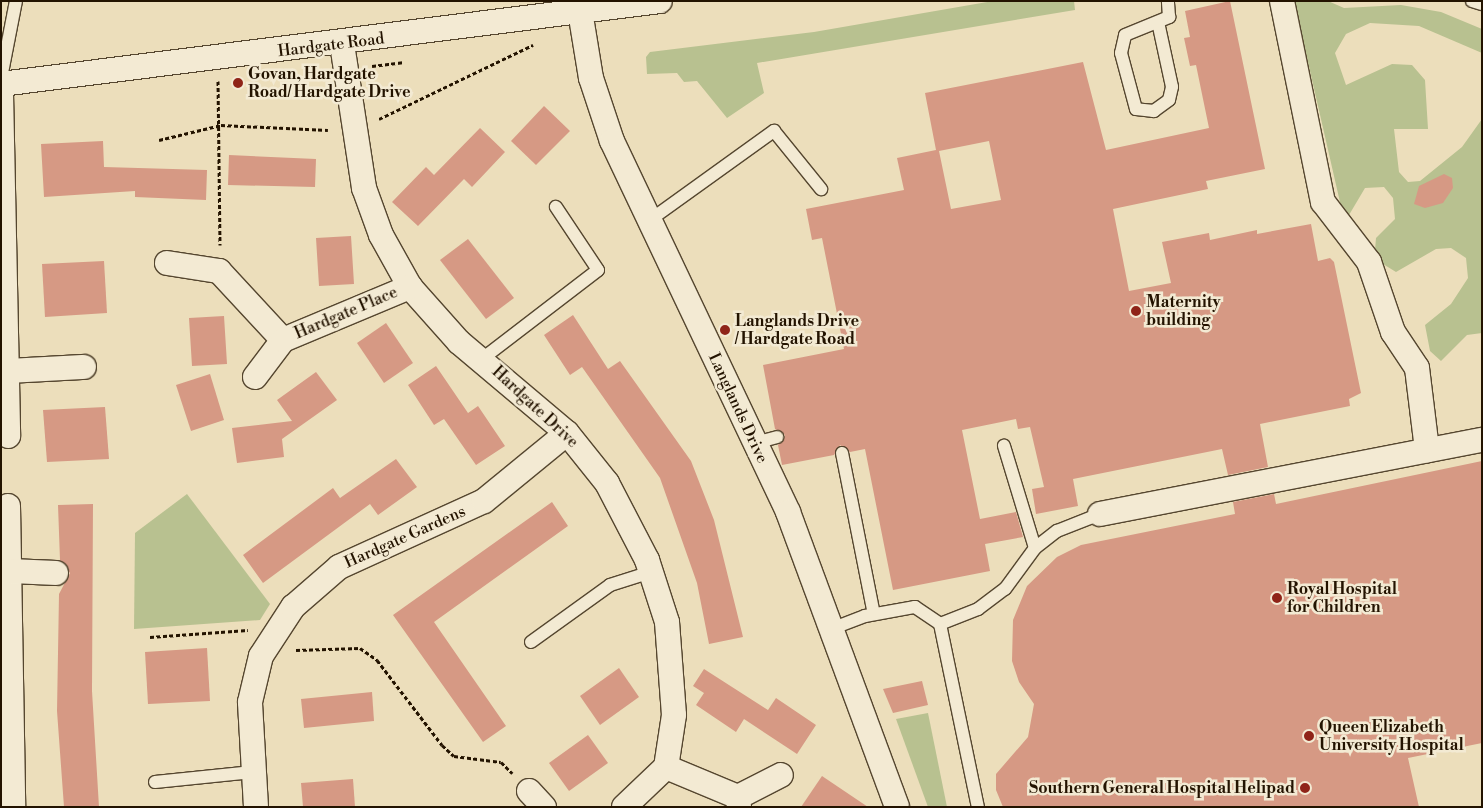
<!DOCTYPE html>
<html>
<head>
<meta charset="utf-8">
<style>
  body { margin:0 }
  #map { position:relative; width:1483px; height:808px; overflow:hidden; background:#ecdebb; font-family:"Libre Bodoni",serif }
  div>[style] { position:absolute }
  .green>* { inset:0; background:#b8c190 }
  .building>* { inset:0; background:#d69984 }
  .path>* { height:3px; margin-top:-1.5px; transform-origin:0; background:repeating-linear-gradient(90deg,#231300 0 4px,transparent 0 6.5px) }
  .roads { filter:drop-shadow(1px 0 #55462f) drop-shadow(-1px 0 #55462f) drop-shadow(0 1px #55462f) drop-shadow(0 -1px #55462f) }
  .lane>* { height:12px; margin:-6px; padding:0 6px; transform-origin:6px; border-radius:6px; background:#f3ead3 }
  .street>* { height:24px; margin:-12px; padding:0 12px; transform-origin:12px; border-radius:12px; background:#f3ead3 }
  .dots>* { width:14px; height:14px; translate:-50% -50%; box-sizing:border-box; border:2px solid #f3ead3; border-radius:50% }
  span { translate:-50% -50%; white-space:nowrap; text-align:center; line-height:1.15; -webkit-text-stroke:5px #f3ead3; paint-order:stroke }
  .street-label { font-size:16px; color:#231300 }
  .poi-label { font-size:16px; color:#231300; font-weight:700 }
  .left { translate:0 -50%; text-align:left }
  .right { translate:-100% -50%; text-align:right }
  .frame { position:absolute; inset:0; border:2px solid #231300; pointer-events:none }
</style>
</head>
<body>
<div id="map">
  <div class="green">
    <div style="clip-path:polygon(993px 1px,1074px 1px,1075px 10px,757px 63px,764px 93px,727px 118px,697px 81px,684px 82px,677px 73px,647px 74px,646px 57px,650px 52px,814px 32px)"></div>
    <div style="clip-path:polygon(1294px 1px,1328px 1px,1344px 8px,1401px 5px,1441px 12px,1482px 29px,1482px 53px,1419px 26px,1370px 23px,1346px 34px,1335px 53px,1346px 85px,1392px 64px,1412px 65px,1425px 80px,1428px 129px,1394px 129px,1399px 172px,1408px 182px,1420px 181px,1462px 147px,1482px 119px,1482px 333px,1467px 335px,1441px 361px,1430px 351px,1425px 325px,1451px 304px,1468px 278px,1466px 258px,1451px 248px,1436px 249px,1396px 272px,1383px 264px,1375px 250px,1376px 238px,1395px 219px,1393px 198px,1384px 187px,1365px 188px,1349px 215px,1342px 211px)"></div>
    <div style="clip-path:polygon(187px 494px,270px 604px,260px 620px,134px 629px,135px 533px)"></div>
    <div style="clip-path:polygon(928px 713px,947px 807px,928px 807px,896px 719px)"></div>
  </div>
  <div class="building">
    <div style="clip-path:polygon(evenodd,1230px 1px,1265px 169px,1206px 181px,1208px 189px,1113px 209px,1129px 291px,1171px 283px,1162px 242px,1209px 233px,1210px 240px,1257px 230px,1257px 234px,1311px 224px,1318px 261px,1330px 258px,1334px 262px,1361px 393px,1349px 399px,1350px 406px,1260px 424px,1268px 467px,1228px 475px,1222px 449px,1073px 479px,1078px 506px,1036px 514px,1032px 489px,1044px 487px,1030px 427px,1018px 429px,1016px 419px,962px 430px,980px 519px,1016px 512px,1023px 537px,985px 544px,990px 571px,893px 590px,865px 449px,850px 452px,840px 445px,834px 455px,782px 465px,778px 445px,785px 435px,775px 429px,763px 365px,844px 349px,822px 238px,812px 240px,806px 209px,904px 190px,897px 158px,936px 150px,925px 93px,1083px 62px,1106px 150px,1209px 128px,1196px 65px,1190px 66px,1184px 38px,1190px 37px,1185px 11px,1230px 1px,989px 141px,1001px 200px,951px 209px,939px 151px,989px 141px)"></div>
    <div style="clip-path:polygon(544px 106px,570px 131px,536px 165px,511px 141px)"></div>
    <div style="clip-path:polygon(480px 128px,505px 152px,472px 187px,464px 179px,418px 226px,392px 202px,426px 167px,434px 175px)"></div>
    <div style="clip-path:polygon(103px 141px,104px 167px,207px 170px,206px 200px,135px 197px,135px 191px,44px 197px,41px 144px)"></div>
    <div style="clip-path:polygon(229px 155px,316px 159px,315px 187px,228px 185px)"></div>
    <div style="clip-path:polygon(1444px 174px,1452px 178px,1453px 188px,1443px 203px,1425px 208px,1414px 204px,1419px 186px)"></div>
    <div style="clip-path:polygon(351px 236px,354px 284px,319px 286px,316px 238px)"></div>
    <div style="clip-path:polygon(468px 239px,514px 298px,486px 319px,440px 260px)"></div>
    <div style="clip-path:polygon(104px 261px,107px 313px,45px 317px,42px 264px)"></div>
    <div style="clip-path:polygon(573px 315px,608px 369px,620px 361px,691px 461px,714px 520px,743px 637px,709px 644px,697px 583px,660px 478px,582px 367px,570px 375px,544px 335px)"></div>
    <div style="clip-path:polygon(224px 316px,227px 364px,192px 366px,189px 318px)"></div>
    <div style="clip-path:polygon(386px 323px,413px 363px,384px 383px,357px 343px)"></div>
    <div style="clip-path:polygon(436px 366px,468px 413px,478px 406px,505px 446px,476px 465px,444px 419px,434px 425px,408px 385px)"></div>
    <div style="clip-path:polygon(316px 372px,337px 400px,282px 439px,284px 457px,237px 463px,232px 428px,292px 421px,277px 400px)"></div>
    <div style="clip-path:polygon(210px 374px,224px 420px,191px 431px,176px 385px)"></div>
    <div style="clip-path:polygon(105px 407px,109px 459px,47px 462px,43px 410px)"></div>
    <div style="clip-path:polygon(396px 459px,417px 487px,378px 515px,370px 504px,263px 583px,243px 555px,333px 488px,340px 498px)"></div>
    <div style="clip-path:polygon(1482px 461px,1482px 743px,1408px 758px,1419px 807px,1003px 807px,996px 790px,996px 774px,1028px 737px,1034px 704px,1019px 682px,1012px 661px,1013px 620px,1027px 586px,1057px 557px,1081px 545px,1235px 514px,1233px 502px,1274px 494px,1276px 504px)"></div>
    <div style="clip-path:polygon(552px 502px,568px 526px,434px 622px,506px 726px,483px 742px,393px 615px)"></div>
    <div style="clip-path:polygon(93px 504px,92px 691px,99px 807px,64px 807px,57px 711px,59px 594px,70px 573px,60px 560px,58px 505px)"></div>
    <div style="clip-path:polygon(207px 648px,210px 701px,148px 704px,145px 652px)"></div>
    <div style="clip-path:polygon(619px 668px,639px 697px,600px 725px,580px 696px)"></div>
    <div style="clip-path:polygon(704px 669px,768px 710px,776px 698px,816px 725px,797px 754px,744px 719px,736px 732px,696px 705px,704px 693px,693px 686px)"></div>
    <div style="clip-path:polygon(922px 681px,928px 705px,893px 713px,883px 689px)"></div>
    <div style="clip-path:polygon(372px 692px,374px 721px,304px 728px,301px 699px)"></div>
    <div style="clip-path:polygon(588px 735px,608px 763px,569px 791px,549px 763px)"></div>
    <div style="clip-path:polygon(822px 776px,868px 807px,801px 807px)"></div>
    <div style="clip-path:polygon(353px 779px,355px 807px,303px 807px,301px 783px)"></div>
  </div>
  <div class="path">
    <div style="left:372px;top:66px;width:31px;rotate:-7deg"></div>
    <div style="left:218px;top:81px;width:164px;rotate:89.3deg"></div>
    <div style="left:379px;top:119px;width:171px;rotate:-25.7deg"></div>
    <div style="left:159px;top:140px;width:64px;rotate:-13.6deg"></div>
    <div style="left:221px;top:125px;width:107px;rotate:2.7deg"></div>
    <div style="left:150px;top:637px;width:98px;rotate:-4.1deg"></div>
    <div style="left:296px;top:650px;width:64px;rotate:-1.8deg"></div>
    <div style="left:360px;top:648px;width:21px;rotate:35deg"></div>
    <div style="left:377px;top:660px;width:107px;rotate:52.6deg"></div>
    <div style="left:442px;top:745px;width:16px;rotate:43deg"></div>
    <div style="left:454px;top:756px;width:47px;rotate:7.3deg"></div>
    <div style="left:501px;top:762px;width:16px;rotate:45deg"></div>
  </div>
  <div class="roads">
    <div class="lane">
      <div style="left:1472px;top:1px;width:10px;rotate:17deg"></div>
      <div style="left:1158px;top:22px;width:66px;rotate:77.8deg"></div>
      <div style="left:1172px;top:87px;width:13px;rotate:103deg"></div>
      <div style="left:1169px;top:100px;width:19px;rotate:144deg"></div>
      <div style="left:1154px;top:111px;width:18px;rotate:-174deg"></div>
      <div style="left:1136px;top:109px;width:58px;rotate:-105deg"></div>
      <div style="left:1121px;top:53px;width:18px;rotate:-77deg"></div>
      <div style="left:1125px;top:35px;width:48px;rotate:-22.2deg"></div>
      <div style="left:1169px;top:17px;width:16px;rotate:-94deg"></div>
      <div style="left:1px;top:78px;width:78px;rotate:-79deg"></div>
      <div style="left:650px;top:220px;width:153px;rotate:-35.7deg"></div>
      <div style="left:774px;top:131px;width:75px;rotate:51deg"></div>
      <div style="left:482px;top:359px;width:146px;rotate:-37.5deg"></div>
      <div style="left:598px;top:270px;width:76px;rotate:-123.7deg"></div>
      <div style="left:755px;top:443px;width:23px;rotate:-15deg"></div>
      <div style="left:842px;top:453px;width:164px;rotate:78.8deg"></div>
      <div style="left:1035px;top:548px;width:28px;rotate:-38deg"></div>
      <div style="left:1057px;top:531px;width:46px;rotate:-21.6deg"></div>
      <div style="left:940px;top:624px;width:41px;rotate:-21.5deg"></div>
      <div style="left:978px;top:609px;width:34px;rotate:-37deg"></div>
      <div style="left:1005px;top:589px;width:51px;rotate:-53.8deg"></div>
      <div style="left:1035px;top:548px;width:107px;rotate:-106.9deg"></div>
      <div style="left:831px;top:629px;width:36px;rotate:-21deg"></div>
      <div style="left:865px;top:616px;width:51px;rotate:-10.2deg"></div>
      <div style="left:915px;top:607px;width:30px;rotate:34deg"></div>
      <div style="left:940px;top:624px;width:187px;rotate:78.3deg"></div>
      <div style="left:531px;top:642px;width:97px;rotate:-35.8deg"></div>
      <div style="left:610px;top:585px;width:43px;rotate:-17.6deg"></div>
      <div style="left:155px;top:782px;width:98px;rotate:-5.9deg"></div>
    </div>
    <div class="street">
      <div style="left:1282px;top:1px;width:205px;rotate:78.5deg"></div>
      <div style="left:1323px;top:202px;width:76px;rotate:52.5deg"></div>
      <div style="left:1369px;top:262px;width:74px;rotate:71.1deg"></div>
      <div style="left:1393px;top:332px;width:43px;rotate:56.3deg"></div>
      <div style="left:1417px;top:368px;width:83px;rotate:83deg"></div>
      <div style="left:580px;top:11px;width:68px;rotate:80.7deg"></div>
      <div style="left:591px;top:78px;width:66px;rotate:71.6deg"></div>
      <div style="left:612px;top:141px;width:411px;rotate:64.6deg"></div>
      <div style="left:788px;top:512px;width:314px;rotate:69.7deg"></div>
      <div style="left:342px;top:44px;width:146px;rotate:81.3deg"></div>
      <div style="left:364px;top:188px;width:50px;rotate:70.1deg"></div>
      <div style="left:381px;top:235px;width:60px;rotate:60.9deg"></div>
      <div style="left:410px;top:287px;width:74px;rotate:48.3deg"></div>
      <div style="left:459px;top:342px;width:141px;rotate:40.1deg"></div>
      <div style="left:567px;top:433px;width:64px;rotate:51.3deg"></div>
      <div style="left:607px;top:483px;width:87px;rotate:62.5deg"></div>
      <div style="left:647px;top:560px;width:65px;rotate:72.1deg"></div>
      <div style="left:667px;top:622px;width:93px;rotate:85.7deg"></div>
      <div style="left:674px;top:715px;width:53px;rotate:98.7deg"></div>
      <div style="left:666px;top:767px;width:58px;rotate:136.4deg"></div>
      <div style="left:1px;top:84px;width:664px;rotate:-7.18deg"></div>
      <div style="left:1px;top:93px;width:343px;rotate:88.8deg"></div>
      <div style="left:167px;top:263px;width:53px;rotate:8.7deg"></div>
      <div style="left:219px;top:271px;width:94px;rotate:47.2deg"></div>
      <div style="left:7px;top:371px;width:77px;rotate:-3deg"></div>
      <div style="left:255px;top:377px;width:46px;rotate:-52.9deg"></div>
      <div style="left:283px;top:340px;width:138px;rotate:-22.7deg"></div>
      <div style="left:8px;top:506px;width:301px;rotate:89deg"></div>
      <div style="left:1100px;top:514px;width:389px;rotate:-11deg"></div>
      <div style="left:9px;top:571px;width:47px;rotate:2.4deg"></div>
      <div style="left:666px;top:767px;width:78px;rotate:22.6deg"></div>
      <div style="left:529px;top:791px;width:22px;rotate:47deg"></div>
      <div style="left:256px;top:807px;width:105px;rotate:-93.3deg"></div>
      <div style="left:250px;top:702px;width:47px;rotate:-76.6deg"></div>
      <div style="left:261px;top:656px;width:59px;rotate:-56.9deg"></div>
      <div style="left:293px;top:607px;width:61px;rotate:-41deg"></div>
      <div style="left:339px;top:567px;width:159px;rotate:-24.5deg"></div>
      <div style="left:484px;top:501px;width:107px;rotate:-39.3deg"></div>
      <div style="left:739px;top:807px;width:10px;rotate:-96deg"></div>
      <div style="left:738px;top:797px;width:48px;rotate:-27.1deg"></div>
    </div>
  </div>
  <div class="dots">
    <div style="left:238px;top:83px;background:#8f2418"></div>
    <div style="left:1136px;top:311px;background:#8f2418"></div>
    <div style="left:725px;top:330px;background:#8f2418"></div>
    <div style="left:1277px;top:598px;background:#8f2418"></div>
    <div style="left:1309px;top:736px;background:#8f2418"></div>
    <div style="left:1305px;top:788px;background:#8f2418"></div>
  </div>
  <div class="street-label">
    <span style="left:331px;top:45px;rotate:-7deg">Hardgate Road</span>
    <span style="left:346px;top:313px;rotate:-23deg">Hardgate Place</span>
    <span style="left:535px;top:407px;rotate:43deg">Hardgate Drive</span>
    <span style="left:738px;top:408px;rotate:65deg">Langlands Drive</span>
    <span style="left:405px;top:537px;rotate:-24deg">Hardgate Gardens</span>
  </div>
  <div class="poi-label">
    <span class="left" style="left:248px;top:83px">Govan, Hardgate<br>Road/ Hardgate Drive</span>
    <span class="left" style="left:1146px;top:311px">Maternity<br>building</span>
    <span class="left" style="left:735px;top:330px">Langlands Drive<br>/ Hardgate Road</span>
    <span class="left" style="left:1287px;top:598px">Royal Hospital<br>for Children</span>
    <span class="left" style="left:1319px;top:736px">Queen Elizabeth<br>University Hospital</span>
    <span class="right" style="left:1295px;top:788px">Southern General Hospital Helipad</span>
  </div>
  <div class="frame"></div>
</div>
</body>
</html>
